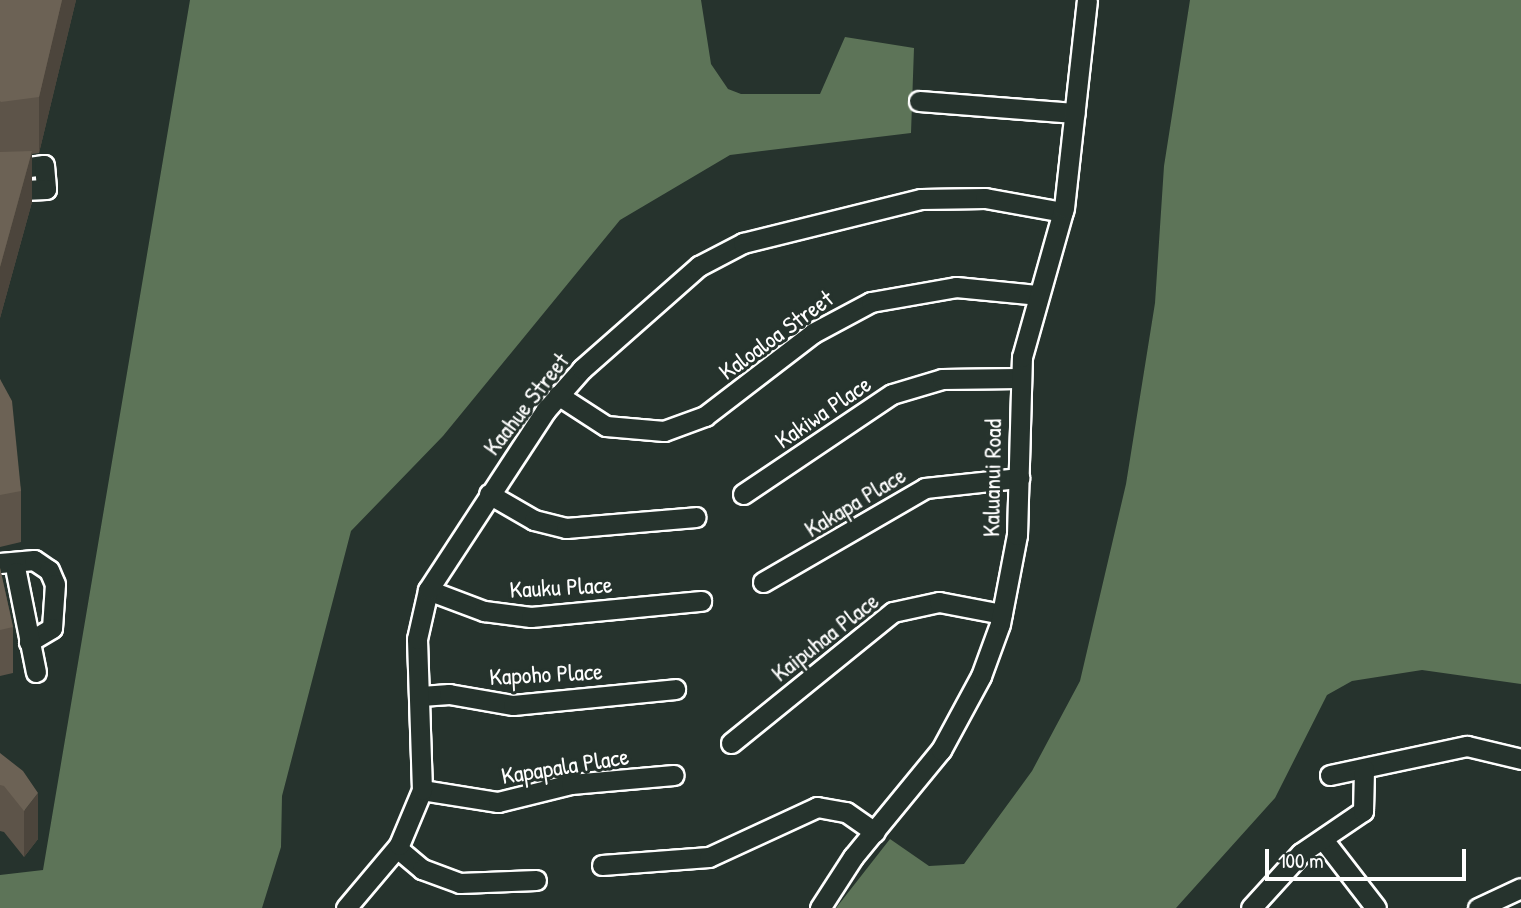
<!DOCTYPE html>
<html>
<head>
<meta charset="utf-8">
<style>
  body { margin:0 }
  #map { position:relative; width:1521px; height:908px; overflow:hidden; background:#26332d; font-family:"Patrick Hand",sans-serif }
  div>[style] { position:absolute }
  .green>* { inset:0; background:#5d7458 }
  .roads { filter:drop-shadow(2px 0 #fff) drop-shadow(-2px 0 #fff) drop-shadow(0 2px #fff) drop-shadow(0 -2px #fff) }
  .minor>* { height:19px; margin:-9.5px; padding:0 9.5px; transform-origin:9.5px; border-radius:9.5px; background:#26332d }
  .wall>* { inset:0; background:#5d5449 }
  .shaded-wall>* { inset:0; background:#4c453c }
  .building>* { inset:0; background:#6c6255 }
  span { translate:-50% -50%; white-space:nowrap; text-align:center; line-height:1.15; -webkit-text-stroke:6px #26332d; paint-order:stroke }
  .street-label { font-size:24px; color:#fff }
  .scale { position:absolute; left:1265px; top:849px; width:201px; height:32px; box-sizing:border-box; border:4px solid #fff; border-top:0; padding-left:9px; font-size:21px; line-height:24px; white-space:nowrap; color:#fff; -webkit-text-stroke:5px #26332d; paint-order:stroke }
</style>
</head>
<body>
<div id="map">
  <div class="green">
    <div style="clip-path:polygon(190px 0,701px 0,711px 64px,728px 89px,741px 94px,820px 94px,845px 37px,914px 48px,911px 133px,730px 155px,620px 220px,443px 436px,351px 531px,282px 796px,281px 847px,262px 908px,0 908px,0 875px,43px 870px)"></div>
    <div style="clip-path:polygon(1190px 0,1521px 0,1521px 684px,1422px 670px,1352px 681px,1327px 695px,1275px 798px,1176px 908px,836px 908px,890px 839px,929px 866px,964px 864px,1032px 771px,1080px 681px,1126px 484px,1155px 303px,1164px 166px)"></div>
  </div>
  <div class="roads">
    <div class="minor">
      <div style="left:919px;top:101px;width:156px;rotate:4.4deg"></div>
      <div style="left:0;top:171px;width:44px;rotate:-7.8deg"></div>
      <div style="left:44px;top:165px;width:24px;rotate:85deg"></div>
      <div style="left:46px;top:189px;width:46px;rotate:177.5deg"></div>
      <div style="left:558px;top:395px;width:57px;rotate:32.9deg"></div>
      <div style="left:606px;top:426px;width:58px;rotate:4.9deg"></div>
      <div style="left:664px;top:431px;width:44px;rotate:-20.1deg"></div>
      <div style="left:705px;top:416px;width:136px;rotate:-37.5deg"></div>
      <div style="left:813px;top:333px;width:66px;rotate:-28.1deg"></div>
      <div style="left:871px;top:302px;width:86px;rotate:-10deg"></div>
      <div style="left:956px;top:287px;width:81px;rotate:5.6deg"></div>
      <div style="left:489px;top:494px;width:52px;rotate:30deg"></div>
      <div style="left:534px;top:520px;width:33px;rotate:14deg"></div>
      <div style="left:566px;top:528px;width:130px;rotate:-4.8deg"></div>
      <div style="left:743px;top:494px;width:179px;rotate:-33.9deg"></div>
      <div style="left:892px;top:394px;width:52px;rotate:-16.7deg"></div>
      <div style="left:942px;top:379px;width:77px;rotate:-0.7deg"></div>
      <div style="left:0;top:563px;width:34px;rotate:-5deg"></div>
      <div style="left:34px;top:560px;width:18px;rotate:34deg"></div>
      <div style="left:49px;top:570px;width:15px;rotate:67deg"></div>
      <div style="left:55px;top:584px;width:44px;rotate:93.9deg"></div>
      <div style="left:52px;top:628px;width:27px;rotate:149deg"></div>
      <div style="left:16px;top:572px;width:102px;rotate:78.7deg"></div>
      <div style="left:763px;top:582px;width:187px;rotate:-30.1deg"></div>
      <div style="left:925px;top:488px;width:95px;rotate:-6.1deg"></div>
      <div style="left:428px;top:590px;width:60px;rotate:20.6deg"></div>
      <div style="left:484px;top:611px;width:47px;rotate:7.3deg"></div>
      <div style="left:531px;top:617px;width:171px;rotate:-5.4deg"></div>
      <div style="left:421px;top:696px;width:28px;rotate:-4deg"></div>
      <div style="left:449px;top:694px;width:65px;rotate:9.8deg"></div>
      <div style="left:513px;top:705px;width:163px;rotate:-5.6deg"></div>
      <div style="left:731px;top:743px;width:208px;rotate:-39deg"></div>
      <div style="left:893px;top:612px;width:47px;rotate:-12.3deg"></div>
      <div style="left:939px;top:602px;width:64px;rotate:10.8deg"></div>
      <div style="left:1330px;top:775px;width:140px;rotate:-12deg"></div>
      <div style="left:1467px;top:746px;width:56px;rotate:13.5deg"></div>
      <div style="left:422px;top:790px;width:77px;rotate:9deg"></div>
      <div style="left:498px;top:802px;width:75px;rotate:-13.9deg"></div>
      <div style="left:571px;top:784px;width:103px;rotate:-5deg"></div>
      <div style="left:1325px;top:842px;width:83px;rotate:52.3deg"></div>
      <div style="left:397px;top:848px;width:33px;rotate:40deg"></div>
      <div style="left:422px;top:869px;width:40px;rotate:20.2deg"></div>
      <div style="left:460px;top:883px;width:76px;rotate:-2.3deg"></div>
      <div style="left:602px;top:865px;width:107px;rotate:-4.3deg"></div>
      <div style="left:709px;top:857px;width:119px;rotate:-24.8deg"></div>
      <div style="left:817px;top:807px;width:29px;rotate:10deg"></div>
      <div style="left:846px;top:812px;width:35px;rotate:35deg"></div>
      <div style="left:346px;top:908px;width:82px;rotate:-49.9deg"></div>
      <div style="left:399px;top:845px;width:60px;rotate:-67.3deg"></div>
      <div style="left:422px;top:790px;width:151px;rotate:-91.9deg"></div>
      <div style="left:417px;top:639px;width:50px;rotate:-77.3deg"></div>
      <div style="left:428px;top:590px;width:214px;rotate:-56.8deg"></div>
      <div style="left:545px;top:411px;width:56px;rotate:-48.6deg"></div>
      <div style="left:582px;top:369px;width:156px;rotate:-41.4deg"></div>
      <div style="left:699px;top:266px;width:50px;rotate:-27.6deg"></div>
      <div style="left:743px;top:243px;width:183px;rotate:-13.9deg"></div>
      <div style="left:921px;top:199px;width:64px;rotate:-0.9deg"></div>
      <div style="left:985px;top:198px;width:79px;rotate:10.2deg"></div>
      <div style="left:820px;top:908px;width:61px;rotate:-57.1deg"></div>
      <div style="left:853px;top:857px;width:139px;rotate:-50.6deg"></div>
      <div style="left:941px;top:750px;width:84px;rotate:-61.6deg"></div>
      <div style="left:981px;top:676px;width:55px;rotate:-69.9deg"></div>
      <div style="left:1000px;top:624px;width:91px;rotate:-79.2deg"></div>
      <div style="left:1017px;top:535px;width:178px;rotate:-88.4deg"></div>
      <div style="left:1022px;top:357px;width:155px;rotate:-74.3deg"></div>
      <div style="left:1064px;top:208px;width:209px;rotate:-83.7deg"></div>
      <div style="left:1251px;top:908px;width:74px;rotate:-47.7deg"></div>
      <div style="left:1301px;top:853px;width:75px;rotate:-34.1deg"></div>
      <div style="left:1363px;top:811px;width:42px;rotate:-88.6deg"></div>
      <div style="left:1478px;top:908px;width:47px;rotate:-24.9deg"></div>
    </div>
  </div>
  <div class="wall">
    <div style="clip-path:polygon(0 0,76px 0,39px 153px,32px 154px,32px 202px,0 318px)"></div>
    <div style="clip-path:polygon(0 379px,21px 491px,21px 542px,0 547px)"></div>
    <div style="clip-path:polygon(0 568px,13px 627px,13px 673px,0 676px)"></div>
    <div style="clip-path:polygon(0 753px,38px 839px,24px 857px,4px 832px,0 831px)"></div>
  </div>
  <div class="shaded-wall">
    <div style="clip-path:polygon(62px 0,76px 0,39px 153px,39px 97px)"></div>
    <div style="clip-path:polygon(32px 151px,32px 202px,0 318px,0 267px)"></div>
    <div style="clip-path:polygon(38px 793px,38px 839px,24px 857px,24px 811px)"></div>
  </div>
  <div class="building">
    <div style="clip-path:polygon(0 0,62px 0,39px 97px,1px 102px,0 101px)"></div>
    <div style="clip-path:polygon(32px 151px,0 267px,0 152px)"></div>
    <div style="clip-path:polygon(0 379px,12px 401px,21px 491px,0 495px)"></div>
    <div style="clip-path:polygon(0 568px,13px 627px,0 630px)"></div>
    <div style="clip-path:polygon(0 753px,23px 771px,38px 793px,24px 811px,4px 786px,0 785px)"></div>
  </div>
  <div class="street-label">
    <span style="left:776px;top:335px;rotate:-36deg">Kaloaloa Street</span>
    <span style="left:526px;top:404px;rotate:-52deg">Kaahue Street</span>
    <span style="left:823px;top:412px;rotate:-34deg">Kakiwa Place</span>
    <span style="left:992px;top:478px;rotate:-89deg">Kaluanui Road</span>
    <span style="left:855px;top:502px;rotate:-31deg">Kakapa Place</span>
    <span style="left:561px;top:587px;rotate:-3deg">Kauku Place</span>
    <span style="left:825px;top:637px;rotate:-38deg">Kaipuhaa Place</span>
    <span style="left:546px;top:674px;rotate:-3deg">Kapoho Place</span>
    <span style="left:565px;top:766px;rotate:-9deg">Kapapala Place</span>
  </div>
  <div class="scale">100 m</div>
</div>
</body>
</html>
